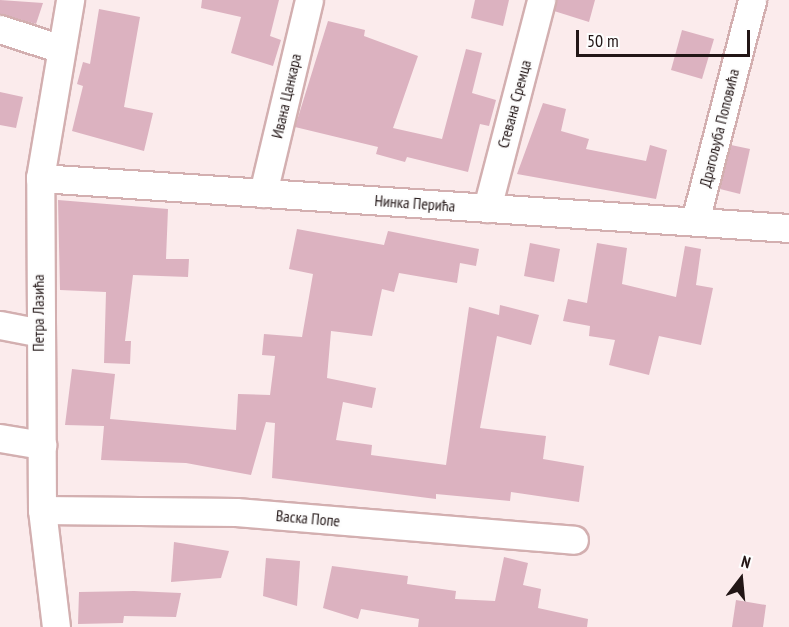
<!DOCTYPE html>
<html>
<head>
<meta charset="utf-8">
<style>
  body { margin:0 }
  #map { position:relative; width:789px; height:627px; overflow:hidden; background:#fbebec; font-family:"PT Sans Narrow",sans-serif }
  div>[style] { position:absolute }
  .building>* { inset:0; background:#dcb2c0 }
  .roads { filter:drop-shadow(2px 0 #d3afb0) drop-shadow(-2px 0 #d3afb0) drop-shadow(0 2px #d3afb0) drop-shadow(0 -2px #d3afb0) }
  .street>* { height:27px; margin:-13.5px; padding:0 13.5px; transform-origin:13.5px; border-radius:13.5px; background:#fff }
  span { translate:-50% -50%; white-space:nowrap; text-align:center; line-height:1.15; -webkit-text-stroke:4.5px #fdfdfd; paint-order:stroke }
  .street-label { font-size:16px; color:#221616 }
  .north { position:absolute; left:711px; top:549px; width:60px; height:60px; -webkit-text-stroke:4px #fdfdfd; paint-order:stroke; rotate:16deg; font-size:16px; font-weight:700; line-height:24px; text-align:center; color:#221616 }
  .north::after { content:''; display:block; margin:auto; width:21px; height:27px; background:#221616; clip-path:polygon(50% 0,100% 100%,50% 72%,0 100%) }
  .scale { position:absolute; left:576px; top:30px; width:174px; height:27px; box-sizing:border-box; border:3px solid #221616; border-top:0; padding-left:8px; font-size:18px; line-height:21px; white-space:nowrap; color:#221616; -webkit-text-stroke:4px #fdfdfd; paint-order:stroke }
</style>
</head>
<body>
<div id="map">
  <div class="building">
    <div style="clip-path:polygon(0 0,43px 3px,36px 24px,0 14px)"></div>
    <div style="clip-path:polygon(202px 0,279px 0,270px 36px,281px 40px,273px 66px,231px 53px,241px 17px,201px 8px)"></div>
    <div style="clip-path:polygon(475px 0,509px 0,503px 26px,471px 18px)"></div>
    <div style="clip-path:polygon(556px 0,595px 0,589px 22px,554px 11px)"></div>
    <div style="clip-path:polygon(99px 9px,140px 17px,124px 107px,153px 113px,144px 151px,72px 131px,83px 86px,77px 84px,83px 62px,90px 64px)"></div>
    <div style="clip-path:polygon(328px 21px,365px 30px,364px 36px,418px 56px,393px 128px,442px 139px,466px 49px,482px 53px,472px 93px,496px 100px,489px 126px,480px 124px,468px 172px,407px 157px,405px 162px,376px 154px,378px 147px,295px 127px)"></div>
    <div style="clip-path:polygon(682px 30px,714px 39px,702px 79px,671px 70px)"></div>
    <div style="clip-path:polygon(0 92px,23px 97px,16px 128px,0 125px)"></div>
    <div style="clip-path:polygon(543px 103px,566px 109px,561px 131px,589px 139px,586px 149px,646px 161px,650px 145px,667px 150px,656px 199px,517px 174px)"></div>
    <div style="clip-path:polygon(731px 145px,750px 149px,740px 194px,720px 189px)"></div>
    <div style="clip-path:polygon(58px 200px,168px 209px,166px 259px,189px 259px,188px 277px,133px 275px,125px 341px,131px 341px,130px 364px,104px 363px,106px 292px,60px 290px)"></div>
    <div style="clip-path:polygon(297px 229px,384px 245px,388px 231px,479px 249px,476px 266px,460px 263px,457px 283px,399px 273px,394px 292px,382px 289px,372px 336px,331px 331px,327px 378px,376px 388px,372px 408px,343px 402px,336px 440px,372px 445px,371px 455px,446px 465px,469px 307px,499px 315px,500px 305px,539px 315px,531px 345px,497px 336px,480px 428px,546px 436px,543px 459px,584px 466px,579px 502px,511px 492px,510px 501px,436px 494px,436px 499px,272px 478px,275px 423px,266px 422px,251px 475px,186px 463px,101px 460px,104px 426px,65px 425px,72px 369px,115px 374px,110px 419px,236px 430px,238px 394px,270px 395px,275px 356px,262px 355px,264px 334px,302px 337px,313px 274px,289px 269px)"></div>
    <div style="clip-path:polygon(530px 243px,560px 249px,554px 282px,524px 276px)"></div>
    <div style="clip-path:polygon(597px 243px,627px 248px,622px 284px,676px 297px,685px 246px,701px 249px,696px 285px,713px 288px,701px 345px,659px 336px,649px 375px,609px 365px,615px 340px,589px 336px,590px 326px,563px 321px,568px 299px,587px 303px)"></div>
    <div style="clip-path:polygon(174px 542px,229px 551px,221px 578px,171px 582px)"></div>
    <div style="clip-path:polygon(504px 557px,528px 563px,523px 585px,541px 589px,538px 608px,588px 619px,587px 627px,418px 627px,419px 619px,361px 609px,358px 619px,323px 608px,332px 566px,408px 576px,407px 584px,456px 591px,455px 599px,495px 601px)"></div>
    <div style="clip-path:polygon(266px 558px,300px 561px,297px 606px,263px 596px)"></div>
    <div style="clip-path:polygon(79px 592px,134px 591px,181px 593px,176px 617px,124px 616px,123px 623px,78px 624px)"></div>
    <div style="clip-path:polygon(736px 600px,766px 605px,763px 627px,732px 627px)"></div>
  </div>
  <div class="roads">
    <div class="street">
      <div style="left:0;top:29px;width:61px;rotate:18.1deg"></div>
      <div style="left:40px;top:178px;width:751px;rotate:3.82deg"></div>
      <div style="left:263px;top:193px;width:198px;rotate:-76.6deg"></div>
      <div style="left:487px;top:208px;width:215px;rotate:-75.4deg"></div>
      <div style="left:695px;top:221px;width:228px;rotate:-75.5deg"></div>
      <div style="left:0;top:325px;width:38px;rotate:11deg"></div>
      <div style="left:0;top:438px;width:43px;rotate:9.5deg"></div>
      <div style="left:42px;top:510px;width:194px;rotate:0.6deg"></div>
      <div style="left:236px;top:512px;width:339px;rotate:4.7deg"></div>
      <div style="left:56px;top:627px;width:118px;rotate:-96.8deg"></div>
      <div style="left:42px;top:510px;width:332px;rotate:-90.3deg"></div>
      <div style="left:40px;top:178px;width:181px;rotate:-80.4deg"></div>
    </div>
  </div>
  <div class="street-label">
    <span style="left:286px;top:96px;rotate:-77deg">Ивана Цанкара</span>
    <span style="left:514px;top:104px;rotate:-75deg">Стевана Сремца</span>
    <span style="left:719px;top:128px;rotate:-76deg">Драгољуба Поповића</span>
    <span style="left:415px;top:203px;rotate:4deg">Нинка Перића</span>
    <span style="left:38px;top:313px;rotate:-90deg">Петра Лазића</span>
    <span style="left:308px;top:518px;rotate:5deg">Васка Попе</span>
  </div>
  <div class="north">N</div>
  <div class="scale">50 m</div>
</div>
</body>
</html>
